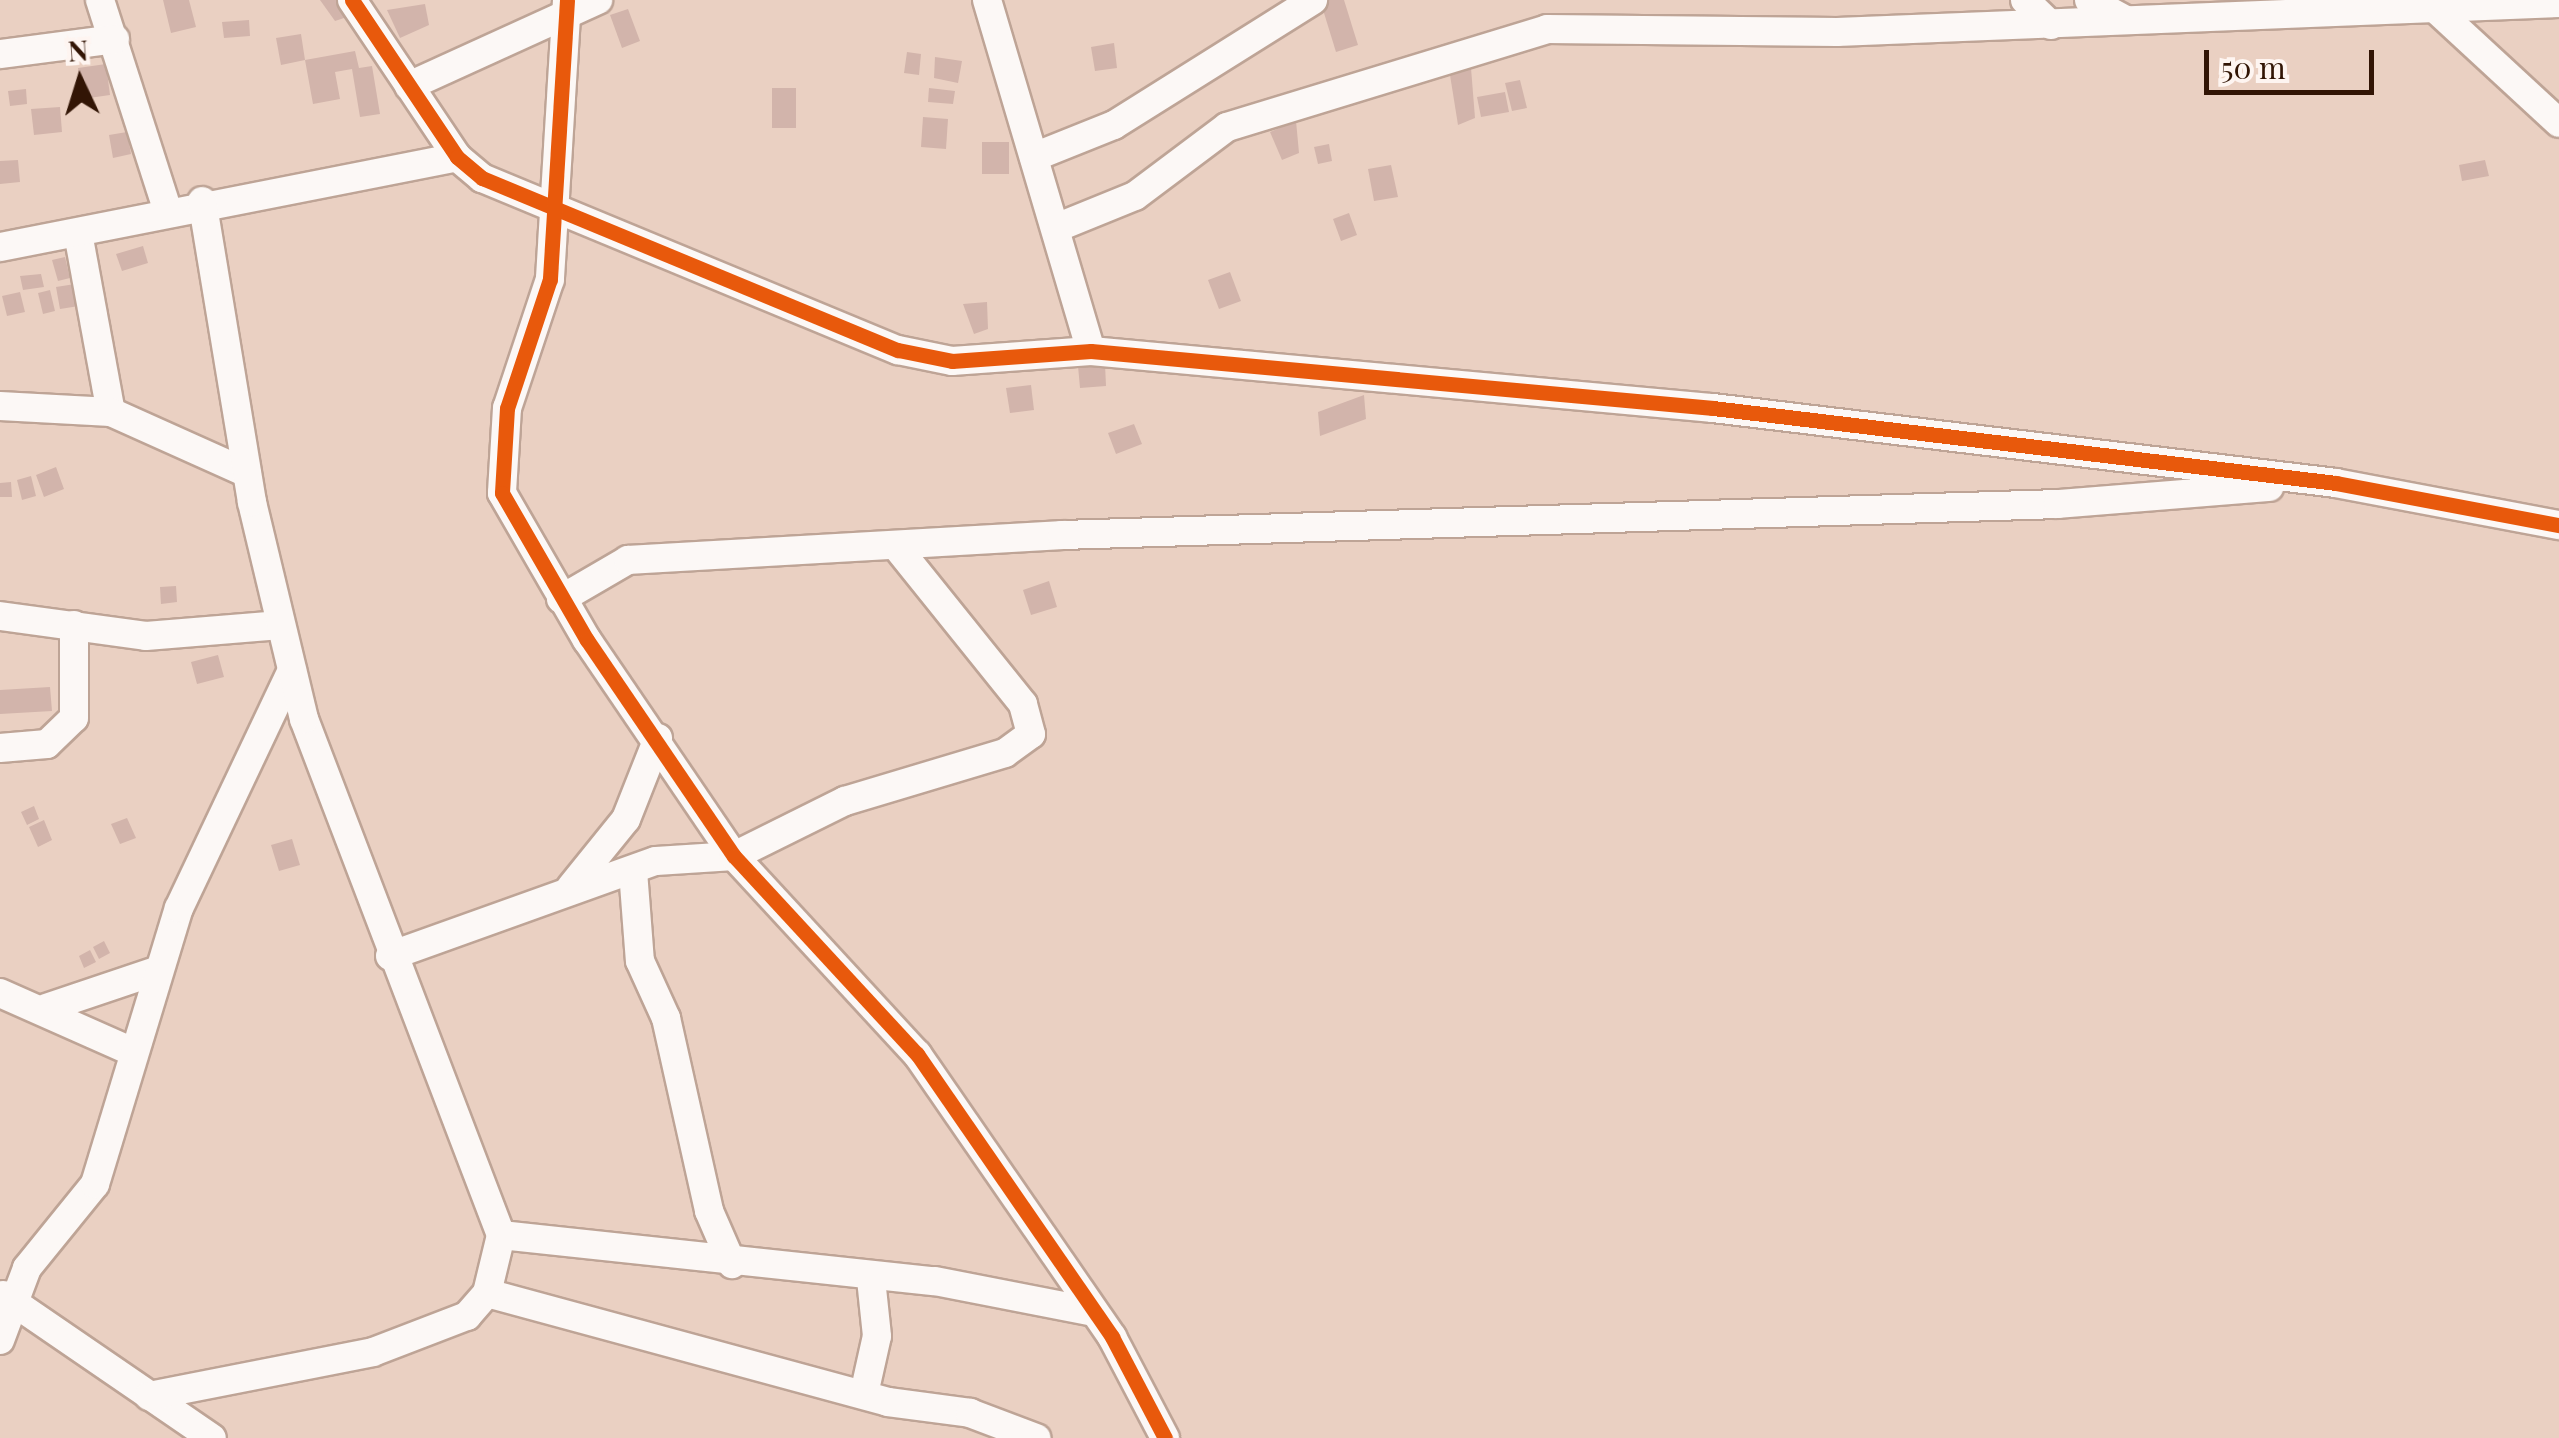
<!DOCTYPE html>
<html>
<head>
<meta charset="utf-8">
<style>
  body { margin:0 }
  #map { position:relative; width:2559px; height:1438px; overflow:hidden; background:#ead0c2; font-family:"Playfair Display",serif }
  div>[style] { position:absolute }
  .building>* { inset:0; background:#d2b4ab }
  .roads { filter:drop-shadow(2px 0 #bea496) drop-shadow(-2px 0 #bea496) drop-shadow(0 2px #bea496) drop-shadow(0 -2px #bea496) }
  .street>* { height:28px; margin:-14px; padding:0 14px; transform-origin:14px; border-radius:14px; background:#fcf8f6 }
  .cycleway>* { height:15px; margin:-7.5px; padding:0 7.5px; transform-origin:7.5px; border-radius:7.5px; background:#e8590c }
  span { translate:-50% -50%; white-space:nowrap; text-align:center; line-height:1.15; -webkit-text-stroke:8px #fef5f1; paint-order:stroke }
  .north { position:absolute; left:30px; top:30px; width:100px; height:100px; -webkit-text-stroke:8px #fef5f1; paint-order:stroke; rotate:356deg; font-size:28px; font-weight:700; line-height:40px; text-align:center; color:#321505 }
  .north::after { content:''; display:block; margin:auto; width:35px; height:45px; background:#321505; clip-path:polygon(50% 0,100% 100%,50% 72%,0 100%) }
  .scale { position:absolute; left:2204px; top:50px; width:170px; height:45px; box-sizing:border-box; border:5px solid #321505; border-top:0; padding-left:12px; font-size:30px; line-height:35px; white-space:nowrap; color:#321505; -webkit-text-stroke:8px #fef5f1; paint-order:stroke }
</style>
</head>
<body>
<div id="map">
  <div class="building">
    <div style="clip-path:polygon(163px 0,189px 0,196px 27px,171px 33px)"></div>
    <div style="clip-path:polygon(320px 0,336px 0,347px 17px,335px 21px)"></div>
    <div style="clip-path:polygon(1320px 0,1344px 0,1358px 45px,1336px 52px)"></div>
    <div style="clip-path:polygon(425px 4px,429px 25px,400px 38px,387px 10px)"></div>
    <div style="clip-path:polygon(628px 9px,640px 41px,622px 48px,610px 15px)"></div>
    <div style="clip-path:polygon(249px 20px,250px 36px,224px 38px,222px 22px)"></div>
    <div style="clip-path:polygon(301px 34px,305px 60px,281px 65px,276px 38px)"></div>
    <div style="clip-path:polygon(1114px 43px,1117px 68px,1095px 71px,1091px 47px)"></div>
    <div style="clip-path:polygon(355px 51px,359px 68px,372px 66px,380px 114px,360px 117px,352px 69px,335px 72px,340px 99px,313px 104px,305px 60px)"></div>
    <div style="clip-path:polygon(907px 52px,921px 54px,919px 75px,904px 73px)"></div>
    <div style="clip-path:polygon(935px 57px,962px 61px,958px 83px,934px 78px)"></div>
    <div style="clip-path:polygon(106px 64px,110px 95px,82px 99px,78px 68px)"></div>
    <div style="clip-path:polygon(1471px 68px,1475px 118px,1458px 125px,1450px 75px)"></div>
    <div style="clip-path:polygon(1520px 80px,1527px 108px,1512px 111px,1505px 83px)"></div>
    <div style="clip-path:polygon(772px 88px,796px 88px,796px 128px,772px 128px)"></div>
    <div style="clip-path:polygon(929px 88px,955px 91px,953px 104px,928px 102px)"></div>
    <div style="clip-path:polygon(26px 89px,27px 104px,10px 106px,8px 91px)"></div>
    <div style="clip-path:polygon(1505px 92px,1509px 112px,1481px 117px,1477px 97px)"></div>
    <div style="clip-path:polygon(60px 107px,62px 132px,34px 135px,31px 109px)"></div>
    <div style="clip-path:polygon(923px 117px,948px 119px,946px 149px,921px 147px)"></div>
    <div style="clip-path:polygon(1296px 121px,1299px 153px,1282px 160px,1270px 132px)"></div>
    <div style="clip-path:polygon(127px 132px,131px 154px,113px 158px,109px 135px)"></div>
    <div style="clip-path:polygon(982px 142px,1009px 142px,1009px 174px,982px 174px)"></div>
    <div style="clip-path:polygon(1329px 144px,1332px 161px,1318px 164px,1314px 147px)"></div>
    <div style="clip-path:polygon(18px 160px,20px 182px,0 184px,0 161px)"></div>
    <div style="clip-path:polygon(2485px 160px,2489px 176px,2462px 181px,2459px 165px)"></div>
    <div style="clip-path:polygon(1391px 165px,1398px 197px,1374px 201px,1368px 169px)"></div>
    <div style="clip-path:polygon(1349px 213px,1357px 235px,1341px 241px,1333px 219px)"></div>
    <div style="clip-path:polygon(143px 246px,148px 263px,122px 271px,116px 254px)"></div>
    <div style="clip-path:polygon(65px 257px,70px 278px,58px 281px,52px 260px)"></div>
    <div style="clip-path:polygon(1230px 272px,1241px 301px,1219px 309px,1208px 280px)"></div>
    <div style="clip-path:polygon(41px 274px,44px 287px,23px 290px,20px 276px)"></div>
    <div style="clip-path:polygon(75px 284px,79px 306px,60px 309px,56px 287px)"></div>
    <div style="clip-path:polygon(50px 290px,55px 311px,43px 314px,38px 293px)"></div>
    <div style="clip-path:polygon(20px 292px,25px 312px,7px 316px,2px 296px)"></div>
    <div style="clip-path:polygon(987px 302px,988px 329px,974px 334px,963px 304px)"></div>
    <div style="clip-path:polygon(1105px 364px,1106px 386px,1080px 388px,1078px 366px)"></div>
    <div style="clip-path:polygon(1031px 385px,1034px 410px,1010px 413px,1006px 388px)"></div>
    <div style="clip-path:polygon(1364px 395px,1366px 419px,1320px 436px,1318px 412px)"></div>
    <div style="clip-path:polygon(1134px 424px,1142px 444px,1116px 454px,1108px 433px)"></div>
    <div style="clip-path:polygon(56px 467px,64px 489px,44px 497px,36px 475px)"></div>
    <div style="clip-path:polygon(31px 476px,36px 496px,22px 500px,17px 480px)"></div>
    <div style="clip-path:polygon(11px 482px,12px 497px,0 497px,0 483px)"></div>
    <div style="clip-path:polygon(1049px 581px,1057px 607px,1031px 615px,1023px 590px)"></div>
    <div style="clip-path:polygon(176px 586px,177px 602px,161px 604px,160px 587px)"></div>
    <div style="clip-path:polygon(218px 655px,224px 677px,197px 684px,191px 662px)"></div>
    <div style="clip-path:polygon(50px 687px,52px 711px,0 714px,0 690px)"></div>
    <div style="clip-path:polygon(34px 806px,39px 819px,27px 825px,21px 812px)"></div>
    <div style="clip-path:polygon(127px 818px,136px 838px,120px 844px,111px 824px)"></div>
    <div style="clip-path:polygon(44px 820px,52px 840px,38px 847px,29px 827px)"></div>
    <div style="clip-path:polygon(292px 839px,300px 865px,279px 871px,271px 845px)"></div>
    <div style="clip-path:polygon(104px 941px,110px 953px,99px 959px,93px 947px)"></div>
    <div style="clip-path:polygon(90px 950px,96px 962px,84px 968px,79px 956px)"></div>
  </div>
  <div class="roads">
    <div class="street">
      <div style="left:100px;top:0;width:219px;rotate:72.2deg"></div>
      <div style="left:352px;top:0;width:189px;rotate:56.2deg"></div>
      <div style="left:457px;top:157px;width:33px;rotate:40deg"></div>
      <div style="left:482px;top:178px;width:450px;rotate:22.5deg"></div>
      <div style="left:898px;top:350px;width:55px;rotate:11.5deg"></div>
      <div style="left:952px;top:361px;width:139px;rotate:-4.1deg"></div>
      <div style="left:1091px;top:351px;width:625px;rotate:5.24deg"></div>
      <div style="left:1713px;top:408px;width:627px;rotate:6.86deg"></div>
      <div style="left:2336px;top:483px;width:227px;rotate:10.7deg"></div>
      <div style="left:567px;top:0;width:280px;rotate:93.5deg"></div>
      <div style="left:550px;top:279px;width:136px;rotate:108.4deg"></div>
      <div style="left:507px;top:408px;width:85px;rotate:93.4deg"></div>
      <div style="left:502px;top:493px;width:170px;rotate:60deg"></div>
      <div style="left:587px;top:640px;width:261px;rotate:55.8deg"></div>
      <div style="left:734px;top:856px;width:270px;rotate:47.3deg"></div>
      <div style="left:917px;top:1054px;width:344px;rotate:55.4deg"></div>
      <div style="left:1112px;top:1337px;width:114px;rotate:62.3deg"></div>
      <div style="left:987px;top:0;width:366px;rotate:73.5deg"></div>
      <div style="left:2025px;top:0;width:36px;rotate:44deg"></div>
      <div style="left:2089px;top:0;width:42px;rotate:28.4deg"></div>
      <div style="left:2428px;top:2px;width:178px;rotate:42.7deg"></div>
      <div style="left:0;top:54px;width:116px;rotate:-7.4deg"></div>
      <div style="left:409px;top:86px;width:208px;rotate:-24.5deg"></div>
      <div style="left:1034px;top:157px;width:86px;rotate:-21.8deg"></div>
      <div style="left:1114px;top:125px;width:235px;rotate:-32.1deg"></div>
      <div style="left:1056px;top:228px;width:85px;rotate:-22.1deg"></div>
      <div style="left:1135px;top:196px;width:115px;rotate:-36.9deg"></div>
      <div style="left:1227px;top:127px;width:335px;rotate:-17deg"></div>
      <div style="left:1547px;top:29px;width:290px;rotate:0.6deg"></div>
      <div style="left:1837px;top:32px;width:723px;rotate:-2.3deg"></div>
      <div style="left:78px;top:233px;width:182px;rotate:79.6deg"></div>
      <div style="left:0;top:247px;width:466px;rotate:-11.1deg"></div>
      <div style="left:0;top:406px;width:111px;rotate:3.1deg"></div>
      <div style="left:111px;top:412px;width:149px;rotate:24.2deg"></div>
      <div style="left:561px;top:599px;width:78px;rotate:-30.2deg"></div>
      <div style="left:628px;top:560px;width:435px;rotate:-3.3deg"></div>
      <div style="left:1062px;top:535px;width:996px;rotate:-1.78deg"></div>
      <div style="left:2058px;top:504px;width:212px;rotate:-4.6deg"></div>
      <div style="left:0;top:616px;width:147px;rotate:7.8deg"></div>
      <div style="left:146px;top:636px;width:135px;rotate:-4.7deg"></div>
      <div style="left:0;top:748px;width:47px;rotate:-4.9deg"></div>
      <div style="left:47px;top:744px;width:37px;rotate:-44deg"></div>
      <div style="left:74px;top:718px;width:93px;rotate:-90deg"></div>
      <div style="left:633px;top:871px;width:90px;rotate:85.6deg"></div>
      <div style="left:640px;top:961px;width:63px;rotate:65.5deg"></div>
      <div style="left:666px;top:1018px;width:198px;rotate:77.4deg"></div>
      <div style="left:709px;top:1211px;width:58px;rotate:66.5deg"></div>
      <div style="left:571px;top:887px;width:87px;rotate:-51deg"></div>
      <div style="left:626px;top:819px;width:87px;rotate:-68.4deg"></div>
      <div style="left:390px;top:956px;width:282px;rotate:-19.7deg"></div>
      <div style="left:656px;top:861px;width:78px;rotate:-3.7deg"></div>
      <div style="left:734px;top:856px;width:124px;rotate:-26.4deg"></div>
      <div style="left:845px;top:801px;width:167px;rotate:-16.7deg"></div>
      <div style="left:1005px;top:753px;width:32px;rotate:-36deg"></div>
      <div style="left:1031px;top:734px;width:31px;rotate:-105deg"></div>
      <div style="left:1023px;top:704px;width:203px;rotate:-128.8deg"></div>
      <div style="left:0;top:993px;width:145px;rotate:23.9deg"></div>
      <div style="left:46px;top:1008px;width:116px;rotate:-18.6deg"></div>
      <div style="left:501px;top:1235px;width:436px;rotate:6.1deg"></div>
      <div style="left:935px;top:1281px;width:162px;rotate:11deg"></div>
      <div style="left:487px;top:1293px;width:416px;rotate:15.2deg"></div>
      <div style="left:888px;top:1402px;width:83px;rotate:7.6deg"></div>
      <div style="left:970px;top:1413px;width:71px;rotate:20.7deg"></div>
      <div style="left:3px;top:1295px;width:253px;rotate:34.4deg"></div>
      <div style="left:0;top:1340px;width:77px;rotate:-69.4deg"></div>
      <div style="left:27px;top:1268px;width:108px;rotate:-51deg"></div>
      <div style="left:95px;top:1184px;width:288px;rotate:-73.1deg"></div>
      <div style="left:179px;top:908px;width:263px;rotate:-64.6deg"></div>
      <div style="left:864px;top:1394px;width:59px;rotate:-77.4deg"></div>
      <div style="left:877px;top:1336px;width:57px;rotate:-96deg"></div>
      <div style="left:149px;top:1396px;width:228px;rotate:-11.1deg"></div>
      <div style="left:373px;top:1352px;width:101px;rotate:-21deg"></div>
      <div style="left:467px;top:1316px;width:30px;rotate:-49deg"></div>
      <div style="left:487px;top:1293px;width:60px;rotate:-76.4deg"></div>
      <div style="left:501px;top:1235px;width:552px;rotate:-110.9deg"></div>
      <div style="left:304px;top:719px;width:223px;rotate:-103.5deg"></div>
      <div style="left:252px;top:502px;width:305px;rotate:-99.4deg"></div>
    </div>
  </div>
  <div class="cycleway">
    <div style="left:352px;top:0;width:189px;rotate:56.2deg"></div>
    <div style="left:457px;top:157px;width:33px;rotate:40deg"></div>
    <div style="left:482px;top:178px;width:450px;rotate:22.5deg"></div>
    <div style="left:898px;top:350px;width:55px;rotate:11.5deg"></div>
    <div style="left:952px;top:361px;width:139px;rotate:-4.1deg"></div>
    <div style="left:1091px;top:351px;width:625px;rotate:5.24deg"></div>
    <div style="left:1713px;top:408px;width:627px;rotate:6.86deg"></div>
    <div style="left:2336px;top:483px;width:227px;rotate:10.7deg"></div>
    <div style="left:567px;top:0;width:280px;rotate:93.5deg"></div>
    <div style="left:550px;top:279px;width:136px;rotate:108.4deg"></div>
    <div style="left:507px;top:408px;width:85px;rotate:93.4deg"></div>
    <div style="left:502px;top:493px;width:170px;rotate:60deg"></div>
    <div style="left:587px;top:640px;width:261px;rotate:55.8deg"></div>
    <div style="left:734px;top:856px;width:270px;rotate:47.3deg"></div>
    <div style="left:917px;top:1054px;width:344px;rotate:55.4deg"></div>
    <div style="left:1112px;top:1337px;width:114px;rotate:62.3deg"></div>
  </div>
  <div class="north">N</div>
  <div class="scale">50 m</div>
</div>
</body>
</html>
